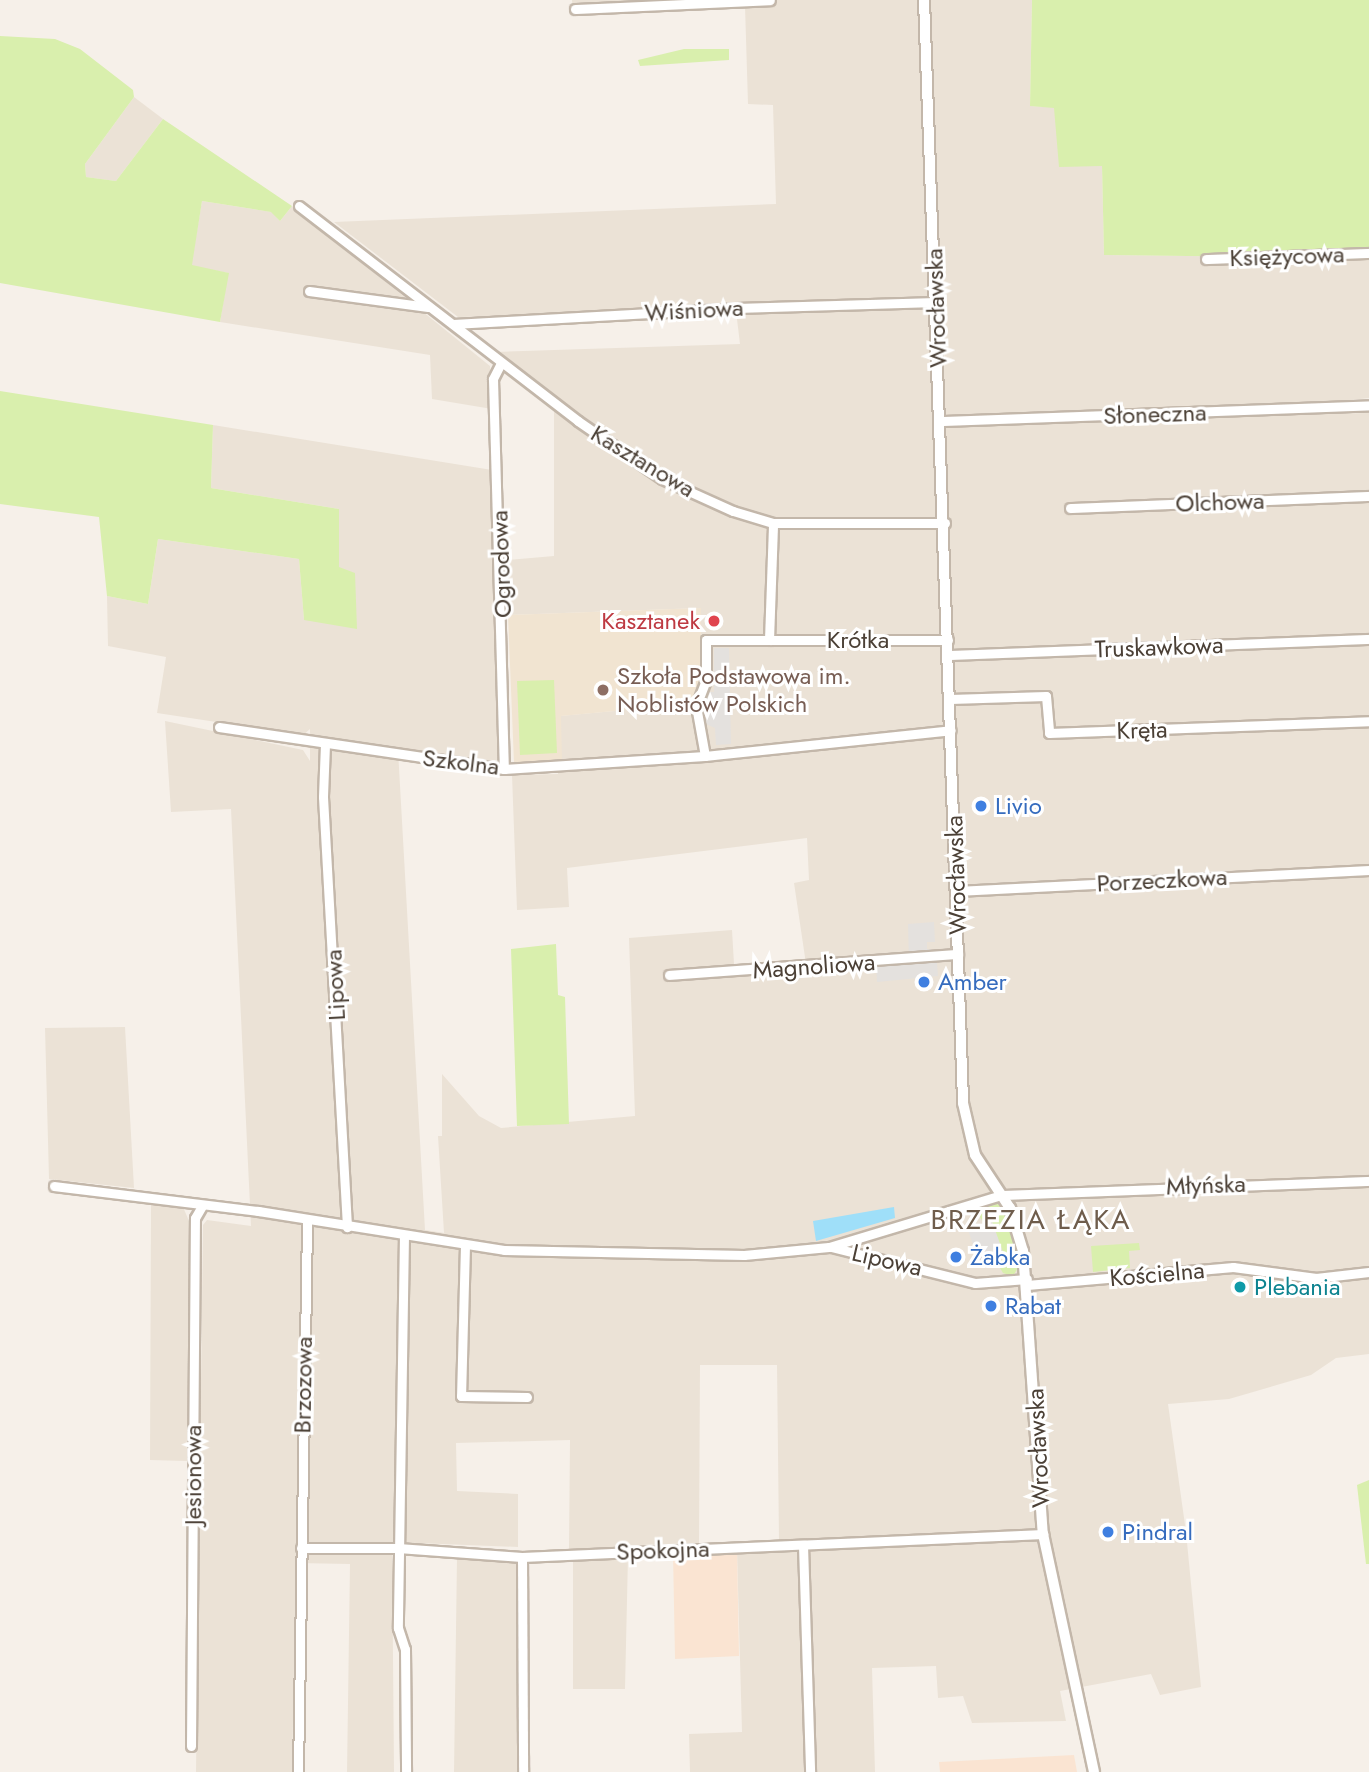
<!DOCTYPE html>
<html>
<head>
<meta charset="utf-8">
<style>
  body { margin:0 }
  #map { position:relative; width:1369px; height:1772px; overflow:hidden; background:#f6f0e9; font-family:Jost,sans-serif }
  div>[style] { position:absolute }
  .residential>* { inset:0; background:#ebe2d6 }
  .commercial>* { inset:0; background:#fae4d2 }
  .education>* { inset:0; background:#f1e4d1 }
  .green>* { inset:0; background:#d9efad }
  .parking>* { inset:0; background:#e4e1de }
  .water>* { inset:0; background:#9fdff9 }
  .roads { filter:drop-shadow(2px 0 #c3b7aa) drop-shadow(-2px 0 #c3b7aa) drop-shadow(0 2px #c3b7aa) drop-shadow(0 -2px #c3b7aa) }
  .minor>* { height:9px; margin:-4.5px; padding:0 4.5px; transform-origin:4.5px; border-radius:4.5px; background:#fff }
  .tertiary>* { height:10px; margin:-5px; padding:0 5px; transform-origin:5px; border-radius:5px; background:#fff }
  .dots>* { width:19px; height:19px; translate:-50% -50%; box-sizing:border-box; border:4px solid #fff; border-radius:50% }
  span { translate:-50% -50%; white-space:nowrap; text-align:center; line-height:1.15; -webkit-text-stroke:6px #fff; paint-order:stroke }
  .street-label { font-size:24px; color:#4b4036 }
  .health-label { font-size:24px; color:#be3a42 }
  .right { translate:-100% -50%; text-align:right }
  .education-label { font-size:24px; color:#785e54 }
  .left { translate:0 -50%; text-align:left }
  .shop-label { font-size:24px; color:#366cbe }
  .culture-label { font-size:24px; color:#0d838f }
  .quarter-label { font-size:28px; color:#6f5d4c; letter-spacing:2px }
</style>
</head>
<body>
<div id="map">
  <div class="residential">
    <div style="clip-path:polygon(572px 0,1032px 0,1030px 106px,1054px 107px,1102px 166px,1104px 255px,1369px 258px,1369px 398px,1209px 416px,1369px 413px,1369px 1354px,1336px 1358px,1311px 1375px,1229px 1399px,1168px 1404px,1186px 1532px,1201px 1687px,1160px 1695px,1151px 1674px,1060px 1691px,1066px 1721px,972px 1723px,963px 1696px,938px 1698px,936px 1666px,872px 1668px,875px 1772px,690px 1772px,689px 1734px,742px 1732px,737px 1551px,802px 1541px,779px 1540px,777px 1365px,700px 1365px,699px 1543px,569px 1549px,570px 1440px,456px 1443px,457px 1491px,518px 1494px,518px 1547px,392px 1542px,394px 1772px,347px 1772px,350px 1564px,296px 1563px,292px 1772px,196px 1772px,203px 1225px,207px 1220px,251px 1226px,231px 809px,171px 812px,165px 721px,303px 750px,310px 761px,310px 729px,303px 735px,157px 713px,166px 657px,108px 646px,107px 596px,148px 604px,158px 539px,299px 559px,304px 620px,339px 567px,339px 509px,211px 488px,213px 425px,492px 470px,501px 766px,398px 750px,425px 1230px,444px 1233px,438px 1136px,442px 1136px,442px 1074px,479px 1116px,501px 1128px,635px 1116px,629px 938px,732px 930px,734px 964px,667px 972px,668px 981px,874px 965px,873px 957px,806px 964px,794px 883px,809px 880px,807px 838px,567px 868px,569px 907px,517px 910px,512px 775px,558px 774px,560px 716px,690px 704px,701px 608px,508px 615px,507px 560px,554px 556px,554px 407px,565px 406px,496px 352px,740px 344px,736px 311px,458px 317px,334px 222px,776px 204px,773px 105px,748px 104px,745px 6px,573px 11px)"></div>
    <div style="clip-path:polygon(134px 97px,163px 119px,116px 181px,86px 177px,85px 164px)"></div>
    <div style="clip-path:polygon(202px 201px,272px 212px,280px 221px,292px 206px,490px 366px,492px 409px,432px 399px,430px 355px,220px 322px,228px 273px,191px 266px)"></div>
    <div style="clip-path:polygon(125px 1027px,134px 1188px,49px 1179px,45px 1028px)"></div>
    <div style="clip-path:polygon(151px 1205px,183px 1207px,189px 1221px,187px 1461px,150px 1460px)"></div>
    <div style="clip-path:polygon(628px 1556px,625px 1689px,573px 1689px,573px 1559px)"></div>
    <div style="clip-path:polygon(457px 1557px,517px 1560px,520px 1772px,454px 1772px)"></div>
  </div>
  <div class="commercial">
    <div style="clip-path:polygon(737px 1551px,739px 1656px,675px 1659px,673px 1553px)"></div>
    <div style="clip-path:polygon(1074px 1755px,1077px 1772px,940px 1772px,939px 1762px)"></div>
  </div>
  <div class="education">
    <div style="clip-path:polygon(701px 608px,701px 677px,690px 704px,561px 716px,562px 762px,514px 763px,508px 615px)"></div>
  </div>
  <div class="green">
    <div style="clip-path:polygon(1032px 0,1369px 0,1369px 258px,1104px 255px,1102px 166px,1059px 167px,1054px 108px,1030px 106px)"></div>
    <div style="clip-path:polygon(0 36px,55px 39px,80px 49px,133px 90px,134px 97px,85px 164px,86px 177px,116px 181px,163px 119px,292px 206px,280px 221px,271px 212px,202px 201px,192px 265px,229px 273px,220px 322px,0 283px)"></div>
    <div style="clip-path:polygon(684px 49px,729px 49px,729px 60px,640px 66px,638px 60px)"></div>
    <div style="clip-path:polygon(0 391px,213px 425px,211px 488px,339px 509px,339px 567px,355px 573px,357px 629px,304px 620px,299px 559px,158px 539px,148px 604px,107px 596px,99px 517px,0 504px)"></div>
    <div style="clip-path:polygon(554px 680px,557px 753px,520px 755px,517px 681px)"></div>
    <div style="clip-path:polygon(556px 944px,558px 995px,565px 997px,569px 1124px,517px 1126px,511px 949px)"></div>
    <div style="clip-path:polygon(990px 1201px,1002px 1206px,1013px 1231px,1019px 1266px,1013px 1276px,1003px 1273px,997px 1263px,1005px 1258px,991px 1221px,984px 1224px,980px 1217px,979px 1208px)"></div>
    <div style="clip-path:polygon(1139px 1243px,1140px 1250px,1129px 1251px,1130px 1268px,1093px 1272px,1091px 1246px)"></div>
    <div style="clip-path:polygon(1369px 1480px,1369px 1564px,1366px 1564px,1357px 1485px)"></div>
  </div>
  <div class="parking">
    <div style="clip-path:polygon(714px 648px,729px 648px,731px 744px,716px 745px,715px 728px,706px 724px,705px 692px,714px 692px)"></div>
    <div style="clip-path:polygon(934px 922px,935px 942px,927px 942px,927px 949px,936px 950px,938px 976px,877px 982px,876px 964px,909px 962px,908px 924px)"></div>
    <div style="clip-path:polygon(992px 1221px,1005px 1258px,981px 1267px,968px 1230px)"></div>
  </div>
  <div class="water">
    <div style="clip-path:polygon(894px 1207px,895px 1218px,816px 1241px,813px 1221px)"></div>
  </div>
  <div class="roads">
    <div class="minor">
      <div style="left:575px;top:9px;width:195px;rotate:-2.6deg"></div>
      <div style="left:299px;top:206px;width:352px;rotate:37.6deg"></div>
      <div style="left:578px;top:421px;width:102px;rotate:34.6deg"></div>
      <div style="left:662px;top:479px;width:78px;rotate:24.3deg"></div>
      <div style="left:733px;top:511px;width:42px;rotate:16.7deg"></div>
      <div style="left:773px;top:523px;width:172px"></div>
      <div style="left:1206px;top:259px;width:163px;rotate:-2.1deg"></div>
      <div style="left:309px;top:291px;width:120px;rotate:7.7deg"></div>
      <div style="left:453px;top:324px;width:283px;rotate:-3.2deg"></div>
      <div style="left:736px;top:308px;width:200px;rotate:-1.7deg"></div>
      <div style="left:501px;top:363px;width:18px;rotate:117deg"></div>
      <div style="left:493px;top:379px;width:390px;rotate:88.4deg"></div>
      <div style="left:941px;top:421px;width:428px;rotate:-2.1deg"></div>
      <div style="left:1070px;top:508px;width:299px;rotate:-2.3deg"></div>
      <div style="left:769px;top:640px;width:117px;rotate:-88deg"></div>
      <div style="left:948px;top:655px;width:421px;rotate:-2.2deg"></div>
      <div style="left:950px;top:699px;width:96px;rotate:-1.8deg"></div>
      <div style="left:1046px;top:696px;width:37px;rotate:85deg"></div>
      <div style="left:1049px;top:733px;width:320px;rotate:-2.1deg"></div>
      <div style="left:219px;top:727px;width:288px;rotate:8.4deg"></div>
      <div style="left:504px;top:769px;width:201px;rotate:-3.7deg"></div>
      <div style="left:705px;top:756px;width:247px;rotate:-6deg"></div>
      <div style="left:325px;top:744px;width:53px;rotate:92.2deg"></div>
      <div style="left:323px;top:797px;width:431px;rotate:86.8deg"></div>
      <div style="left:705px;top:756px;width:51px;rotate:-100.2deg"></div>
      <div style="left:696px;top:706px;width:28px;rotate:-69deg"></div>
      <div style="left:706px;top:680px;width:40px;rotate:-90deg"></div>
      <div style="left:706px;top:640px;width:242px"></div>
      <div style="left:956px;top:891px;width:414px;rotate:-2.9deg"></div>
      <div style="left:669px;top:975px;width:290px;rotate:-4.2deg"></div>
      <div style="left:54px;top:1186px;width:206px;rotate:7deg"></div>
      <div style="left:258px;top:1211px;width:249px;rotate:9deg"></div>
      <div style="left:504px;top:1250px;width:240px;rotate:1.2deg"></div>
      <div style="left:744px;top:1255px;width:85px;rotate:-5.4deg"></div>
      <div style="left:829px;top:1247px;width:180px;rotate:-16.8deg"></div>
      <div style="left:1001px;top:1195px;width:368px;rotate:-2.2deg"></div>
      <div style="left:404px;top:1235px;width:393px;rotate:90.9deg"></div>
      <div style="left:398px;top:1628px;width:22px;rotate:72deg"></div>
      <div style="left:405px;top:1649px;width:123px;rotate:89.5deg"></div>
      <div style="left:465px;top:1245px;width:151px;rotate:91.5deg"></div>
      <div style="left:461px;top:1396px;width:66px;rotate:0.9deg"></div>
      <div style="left:831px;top:1247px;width:148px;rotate:14deg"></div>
      <div style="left:975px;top:1283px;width:52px;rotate:-4.4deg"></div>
      <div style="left:1027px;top:1285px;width:207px;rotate:-5deg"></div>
      <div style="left:1233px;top:1267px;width:84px;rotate:7.5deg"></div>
      <div style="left:1316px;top:1278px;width:53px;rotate:-6.5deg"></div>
      <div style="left:803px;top:1545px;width:227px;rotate:88.2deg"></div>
      <div style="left:301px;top:1548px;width:97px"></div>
      <div style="left:398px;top:1548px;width:124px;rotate:4.2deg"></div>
      <div style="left:522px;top:1557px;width:522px;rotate:-2.53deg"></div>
      <div style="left:522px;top:1557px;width:215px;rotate:89.7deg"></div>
      <div style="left:191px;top:1746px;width:528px;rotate:-89.57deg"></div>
      <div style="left:195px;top:1218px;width:14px;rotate:-60deg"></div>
      <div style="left:298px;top:1772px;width:550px;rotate:-89.06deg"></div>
    </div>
    <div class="tertiary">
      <div style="left:924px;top:0;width:1104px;rotate:87.97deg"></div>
      <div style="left:963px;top:1103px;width:53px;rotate:77deg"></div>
      <div style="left:975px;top:1155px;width:64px;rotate:56.6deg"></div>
      <div style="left:1010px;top:1208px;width:45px;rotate:73.2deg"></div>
      <div style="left:1023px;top:1251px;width:284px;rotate:86deg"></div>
      <div style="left:1043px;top:1534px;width:243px;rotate:77.9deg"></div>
    </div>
  </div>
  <div class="dots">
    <div style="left:714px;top:621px;background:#e0444e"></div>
    <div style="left:603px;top:690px;background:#8d6e63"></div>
    <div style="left:981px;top:806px;background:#3f7fe0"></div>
    <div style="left:924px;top:982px;background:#3f7fe0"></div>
    <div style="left:956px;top:1257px;background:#3f7fe0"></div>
    <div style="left:1240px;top:1287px;background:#0f9aa8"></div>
    <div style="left:991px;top:1306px;background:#3f7fe0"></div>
    <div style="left:1108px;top:1532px;background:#3f7fe0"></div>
  </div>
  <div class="street-label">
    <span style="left:1287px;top:256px;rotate:-2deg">Księżycowa</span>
    <span style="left:936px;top:308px;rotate:-92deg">Wrocławska</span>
    <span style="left:694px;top:310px;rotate:-3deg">Wiśniowa</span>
    <span style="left:1155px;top:414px;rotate:-2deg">Słoneczna</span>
    <span style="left:643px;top:461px;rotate:31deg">Kasztanowa</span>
    <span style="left:1220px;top:502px;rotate:-2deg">Olchowa</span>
    <span style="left:501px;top:564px;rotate:-92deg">Ogrodowa</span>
    <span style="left:858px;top:640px">Krótka</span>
    <span style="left:1159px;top:647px;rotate:-2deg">Truskawkowa</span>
    <span style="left:1142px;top:730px;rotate:-2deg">Kręta</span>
    <span style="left:461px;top:762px;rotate:7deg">Szkolna</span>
    <span style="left:956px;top:875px;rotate:-92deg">Wrocławska</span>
    <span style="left:1162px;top:880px;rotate:-3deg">Porzeczkowa</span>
    <span style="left:814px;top:966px;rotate:-4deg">Magnoliowa</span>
    <span style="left:335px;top:985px;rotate:-93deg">Lipowa</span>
    <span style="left:1206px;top:1185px;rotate:-2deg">Młyńska</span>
    <span style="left:887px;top:1260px;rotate:13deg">Lipowa</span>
    <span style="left:1157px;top:1274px;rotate:-5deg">Kościelna</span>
    <span style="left:303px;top:1385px;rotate:-89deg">Brzozowa</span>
    <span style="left:1038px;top:1448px;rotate:-93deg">Wrocławska</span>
    <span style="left:193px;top:1475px;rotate:-90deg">Jesionowa</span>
    <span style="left:663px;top:1550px;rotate:-2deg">Spokojna</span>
  </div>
  <div class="health-label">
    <span class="right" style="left:700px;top:621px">Kasztanek</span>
  </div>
  <div class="education-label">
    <span class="left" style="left:617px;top:690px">Szkoła Podstawowa im.<br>Noblistów Polskich</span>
  </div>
  <div class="shop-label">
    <span class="left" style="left:995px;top:806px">Livio</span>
    <span class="left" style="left:938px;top:982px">Amber</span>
    <span class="left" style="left:970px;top:1257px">Żabka</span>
    <span class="left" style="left:1005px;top:1306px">Rabat</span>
    <span class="left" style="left:1122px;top:1532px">Pindral</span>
  </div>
  <div class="culture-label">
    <span class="left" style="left:1254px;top:1287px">Plebania</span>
  </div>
  <div class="quarter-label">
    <span style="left:1031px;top:1220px">BRZEZIA ŁĄKA</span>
  </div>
</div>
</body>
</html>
